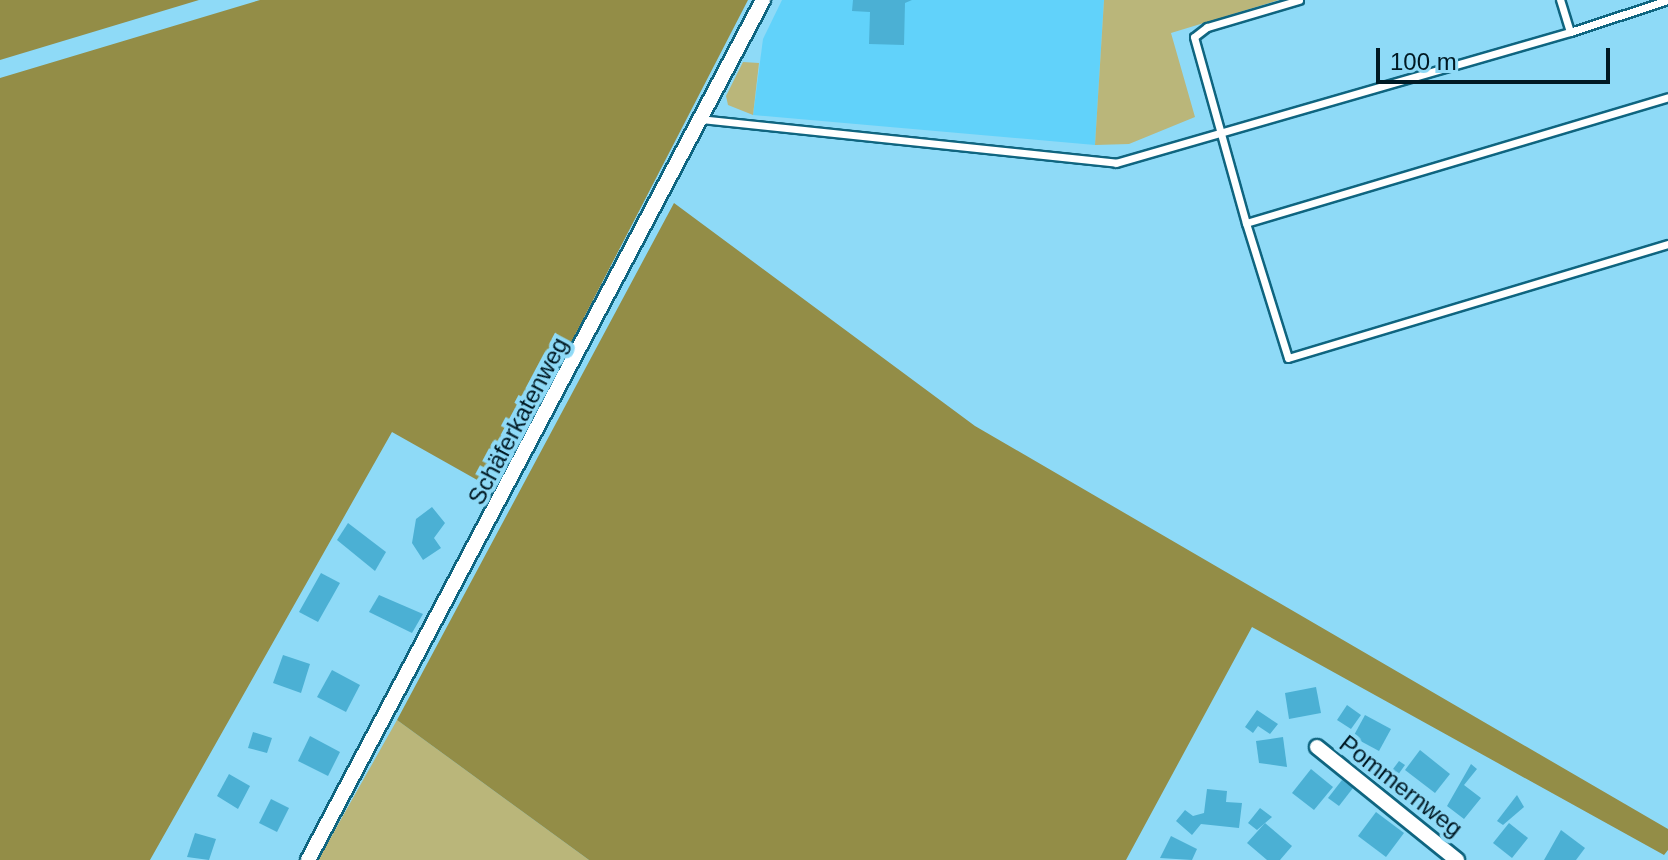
<!DOCTYPE html>
<html>
<head>
<meta charset="utf-8">
<style>
  body { margin:0 }
  #map { position:relative; width:1668px; height:860px; overflow:hidden; background:#8edaf7; font-family:Helvetica,sans-serif }
  div>[style] { position:absolute }
  .built>* { inset:0; background:#61d2fa }
  .green>* { inset:0; background:#bab67a }
  .forest>* { inset:0; background:#938d47 }
  .building>* { inset:0; background:#4bb0d4 }
  .roads { filter:drop-shadow(2px 0 #0f6580) drop-shadow(-2px 0 #0f6580) drop-shadow(0 2px #0f6580) drop-shadow(0 -2px #0f6580) }
  .service>* { height:7px; margin:-3.5px; padding:0 3.5px; transform-origin:3.5px; border-radius:3.5px; background:#fff }
  .minor>* { height:14px; margin:-7px; padding:0 7px; transform-origin:7px; border-radius:7px; background:#fff }
  span { translate:-50% -50%; white-space:nowrap; text-align:center; line-height:1.15; -webkit-text-stroke:8px #8edaf7; paint-order:stroke }
  .street-label { font-size:24px; color:#001923 }
  .scale { position:absolute; left:1376px; top:48px; width:234px; height:36px; box-sizing:border-box; border:4px solid #001923; border-top:0; padding-left:10px; font-size:24px; line-height:28px; white-space:nowrap; color:#001923; -webkit-text-stroke:6px #8edaf7; paint-order:stroke }
</style>
</head>
<body>
<div id="map">
  <div class="built">
    <div style="clip-path:polygon(782px 0,1104px 0,1095px 145px,753px 115px,763px 39px)"></div>
  </div>
  <div class="green">
    <div style="clip-path:polygon(1104px 0,1279px 0,1171px 33px,1195px 117px,1129px 144px,1095px 145px)"></div>
    <div style="clip-path:polygon(743px 62px,759px 63px,753px 115px,728px 105px,726px 96px)"></div>
    <div style="clip-path:polygon(397px 720px,589px 860px,318px 860px)"></div>
  </div>
  <div class="forest">
    <div style="clip-path:polygon(0 0,199px 0,0 60px)"></div>
    <div style="clip-path:polygon(260px 0,748px 0,495px 490px,392px 432px,150px 860px,0 860px,0 78px)"></div>
    <div style="clip-path:polygon(674px 203px,975px 426px,1668px 829px,1668px 850px,1664px 855px,1252px 627px,1126px 860px,589px 860px,397px 720px)"></div>
  </div>
  <div class="building">
    <div style="clip-path:polygon(853px 0,912px 0,905px 3px,904px 45px,869px 44px,870px 12px,852px 11px)"></div>
    <div style="clip-path:polygon(432px 507px,445px 523px,434px 538px,441px 548px,423px 560px,412px 543px,416px 519px)"></div>
    <div style="clip-path:polygon(348px 523px,386px 552px,375px 571px,337px 540px)"></div>
    <div style="clip-path:polygon(321px 573px,340px 583px,318px 622px,299px 612px)"></div>
    <div style="clip-path:polygon(379px 595px,423px 614px,412px 633px,369px 612px)"></div>
    <div style="clip-path:polygon(283px 655px,310px 664px,301px 693px,273px 683px)"></div>
    <div style="clip-path:polygon(332px 670px,360px 685px,346px 712px,317px 697px)"></div>
    <div style="clip-path:polygon(1316px 687px,1321px 713px,1289px 719px,1285px 693px)"></div>
    <div style="clip-path:polygon(1347px 705px,1361px 715px,1351px 729px,1337px 720px)"></div>
    <div style="clip-path:polygon(1257px 710px,1278px 724px,1270px 734px,1258px 726px,1253px 733px,1245px 727px)"></div>
    <div style="clip-path:polygon(1365px 715px,1391px 729px,1379px 751px,1353px 737px)"></div>
    <div style="clip-path:polygon(253px 732px,272px 738px,267px 753px,248px 748px)"></div>
    <div style="clip-path:polygon(310px 736px,340px 752px,328px 776px,298px 761px)"></div>
    <div style="clip-path:polygon(1283px 737px,1287px 767px,1259px 763px,1256px 741px)"></div>
    <div style="clip-path:polygon(1420px 750px,1450px 774px,1435px 793px,1405px 770px)"></div>
    <div style="clip-path:polygon(1399px 761px,1405px 765px,1390px 786px,1384px 781px)"></div>
    <div style="clip-path:polygon(1471px 764px,1477px 769px,1464px 785px,1481px 798px,1464px 819px,1447px 806px)"></div>
    <div style="clip-path:polygon(1311px 769px,1333px 787px,1314px 810px,1292px 793px)"></div>
    <div style="clip-path:polygon(229px 774px,250px 786px,238px 809px,217px 796px)"></div>
    <div style="clip-path:polygon(1342px 780px,1353px 788px,1339px 806px,1328px 798px)"></div>
    <div style="clip-path:polygon(1207px 789px,1227px 791px,1226px 802px,1242px 803px,1239px 828px,1201px 824px,1192px 835px,1176px 821px,1185px 810px,1193px 816px,1204px 813px)"></div>
    <div style="clip-path:polygon(1517px 795px,1524px 807px,1503px 825px,1497px 821px)"></div>
    <div style="clip-path:polygon(271px 799px,289px 808px,277px 832px,259px 823px)"></div>
    <div style="clip-path:polygon(1260px 808px,1272px 817px,1257px 830px,1248px 823px)"></div>
    <div style="clip-path:polygon(1376px 812px,1404px 833px,1386px 857px,1358px 836px)"></div>
    <div style="clip-path:polygon(1265px 823px,1292px 846px,1280px 860px,1267px 860px,1247px 843px)"></div>
    <div style="clip-path:polygon(1509px 823px,1528px 838px,1512px 858px,1493px 843px)"></div>
    <div style="clip-path:polygon(1561px 830px,1585px 848px,1576px 860px,1544px 860px)"></div>
    <div style="clip-path:polygon(195px 833px,216px 839px,209px 860px,187px 857px)"></div>
    <div style="clip-path:polygon(1171px 836px,1197px 849px,1192px 860px,1160px 858px)"></div>
  </div>
  <div class="roads">
    <div class="service">
      <div style="left:1299px;top:0;width:96px;rotate:163.6deg"></div>
      <div style="left:1207px;top:27px;width:16px;rotate:142deg"></div>
      <div style="left:1194px;top:37px;width:193px;rotate:74.4deg"></div>
      <div style="left:1246px;top:223px;width:440px;rotate:-16.6deg"></div>
      <div style="left:1570px;top:32px;width:103px;rotate:-18.1deg"></div>
      <div style="left:700px;top:119px;width:418px;rotate:6deg"></div>
      <div style="left:1116px;top:163px;width:473px;rotate:-16.1deg"></div>
      <div style="left:1570px;top:32px;width:34px;rotate:-107deg"></div>
      <div style="left:1246px;top:223px;width:141px;rotate:72.7deg"></div>
      <div style="left:1288px;top:358px;width:397px;rotate:-16.7deg"></div>
    </div>
    <div class="minor">
      <div style="left:1317px;top:747px;width:180px;rotate:38.9deg"></div>
      <div style="left:308px;top:860px;width:973px;rotate:-62.12deg"></div>
    </div>
  </div>
  <div class="street-label">
    <span style="left:518px;top:421px;rotate:-62deg">Schäferkatenweg</span>
    <span style="left:1401px;top:786px;rotate:38deg">Pommernweg</span>
  </div>
  <div class="scale">100 m</div>
</div>
</body>
</html>
